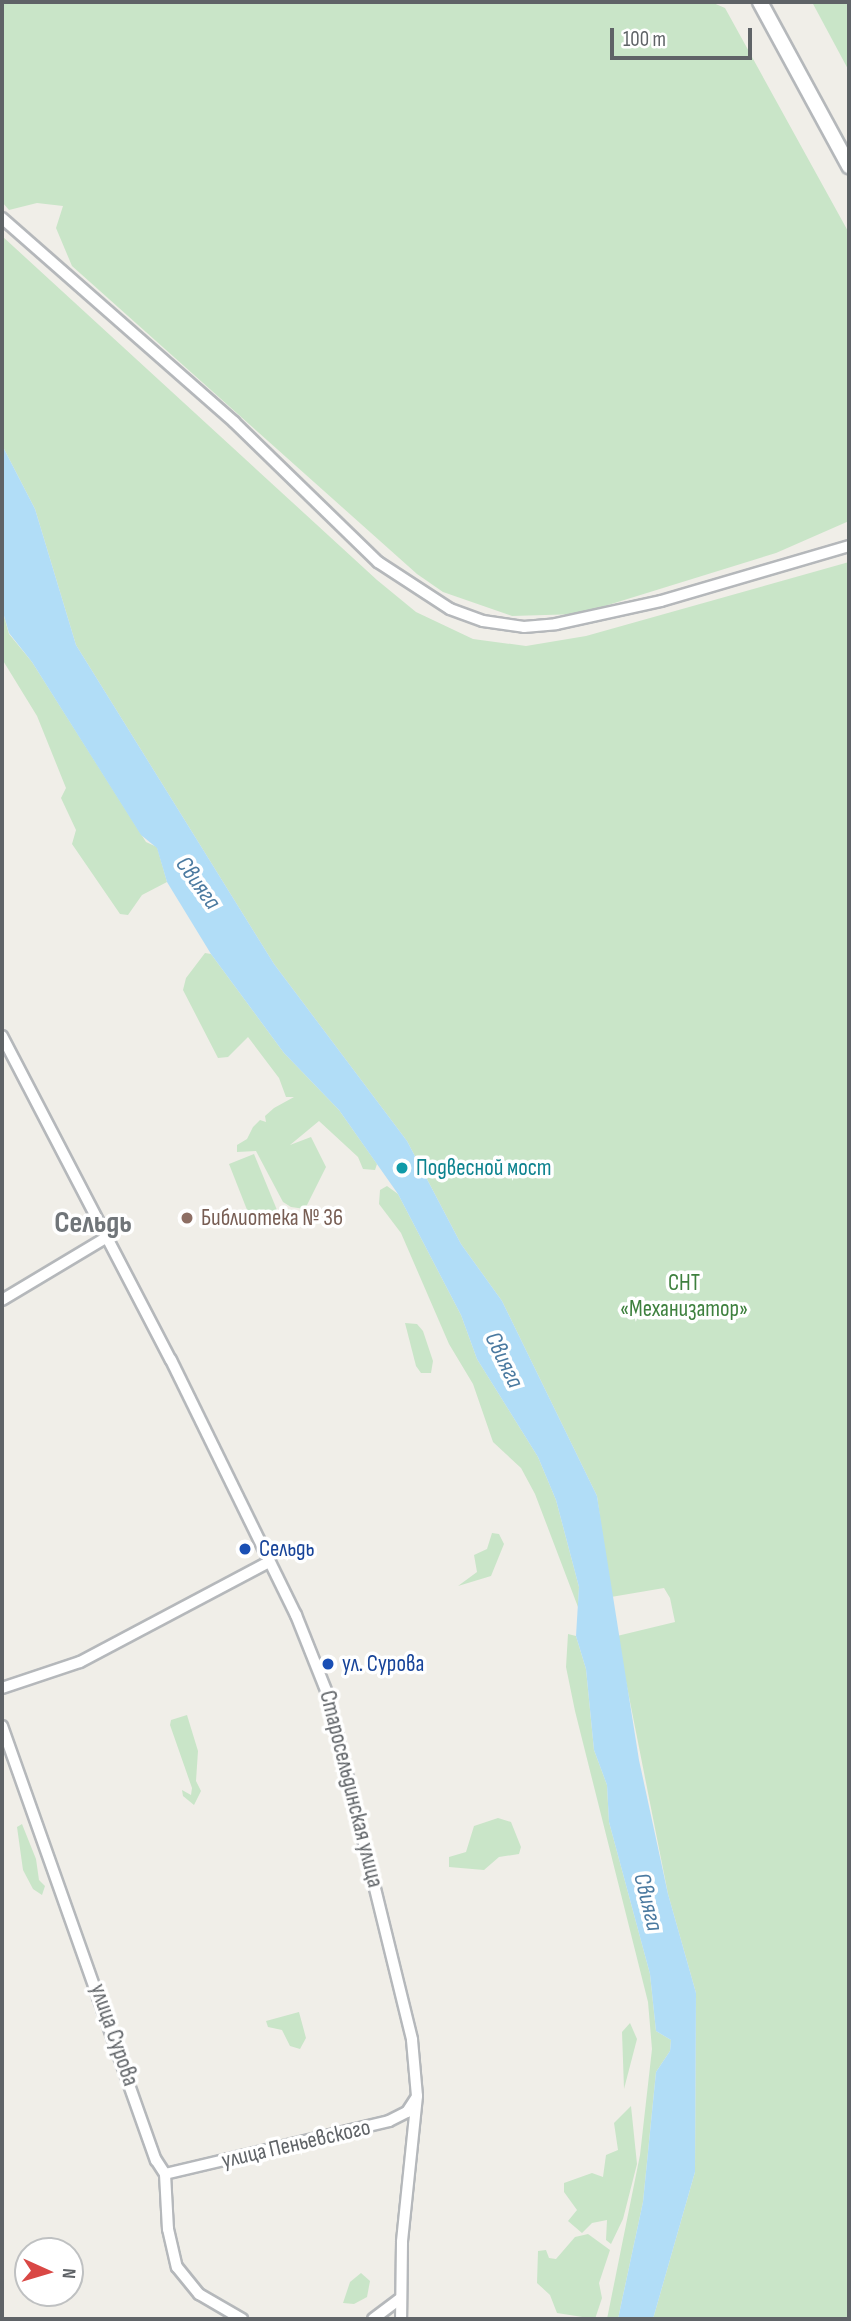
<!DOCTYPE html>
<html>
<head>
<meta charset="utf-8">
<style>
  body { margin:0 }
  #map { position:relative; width:851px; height:2321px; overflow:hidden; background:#f0eee8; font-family:"Sofia Sans Condensed",sans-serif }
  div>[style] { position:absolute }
  .green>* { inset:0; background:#c9e5c8 }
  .water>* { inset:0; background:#b1ddf7 }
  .roads { filter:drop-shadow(2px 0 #b5b8bb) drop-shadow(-2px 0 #b5b8bb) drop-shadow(0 2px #b5b8bb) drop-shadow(0 -2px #b5b8bb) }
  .minor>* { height:10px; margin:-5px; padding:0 5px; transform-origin:5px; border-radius:5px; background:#fff }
  .secondary>* { height:14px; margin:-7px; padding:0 7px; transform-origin:7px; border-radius:7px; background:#fff }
  .dots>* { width:19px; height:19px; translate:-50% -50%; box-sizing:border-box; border:4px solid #fff; border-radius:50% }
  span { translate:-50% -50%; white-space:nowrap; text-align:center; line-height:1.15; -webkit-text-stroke:7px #fff; paint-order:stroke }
  .culture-label { font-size:23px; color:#0d838f }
  .left { translate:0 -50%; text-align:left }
  .education-label { font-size:23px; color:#785e54 }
  .park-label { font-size:23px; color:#3e803e }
  .transit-label { font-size:23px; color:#164399 }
  .street-label { font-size:23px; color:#5f6367 }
  .water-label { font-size:24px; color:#4b7aa0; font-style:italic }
  .district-label { font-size:30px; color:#707579; font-weight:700 }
  .frame { position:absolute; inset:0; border:4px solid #5f6367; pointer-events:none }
  .north { position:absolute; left:14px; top:2237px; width:70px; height:70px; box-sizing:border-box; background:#fff; border:2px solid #bfc1c2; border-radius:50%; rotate:94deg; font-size:19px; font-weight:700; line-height:28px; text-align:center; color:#5f6367 }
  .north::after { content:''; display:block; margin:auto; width:24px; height:32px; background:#d94845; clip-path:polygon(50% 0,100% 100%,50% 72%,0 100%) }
  .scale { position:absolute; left:610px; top:28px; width:142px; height:32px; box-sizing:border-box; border:4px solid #5f6367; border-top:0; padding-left:9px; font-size:21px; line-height:24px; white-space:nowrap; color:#5f6367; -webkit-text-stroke:5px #fff; paint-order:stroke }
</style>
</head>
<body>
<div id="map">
  <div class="green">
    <div style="clip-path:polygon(2px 2px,711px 2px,725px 8px,849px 233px,849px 521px,776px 553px,579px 614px,512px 616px,443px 592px,417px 574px,72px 266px,56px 228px,63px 206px,37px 203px,9px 210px,2px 202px)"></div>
    <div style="clip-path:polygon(812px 2px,849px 2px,849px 71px)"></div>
    <div style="clip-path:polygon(2px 236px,377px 580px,416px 612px,473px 639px,526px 646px,586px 636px,849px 562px,849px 2319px,653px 2319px,695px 2172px,696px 1993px,668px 1894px,617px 1636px,675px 1622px,670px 1598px,664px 1588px,611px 1597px,597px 1496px,502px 1301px,461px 1244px,407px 1141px,274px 964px,76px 645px,35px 509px,2px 445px)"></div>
    <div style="clip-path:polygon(2px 609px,9px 634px,32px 662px,146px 842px,157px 847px,167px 882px,142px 895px,128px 915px,120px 914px,72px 844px,76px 830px,61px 798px,66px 788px,37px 716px,2px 659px)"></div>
    <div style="clip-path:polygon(205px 953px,211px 954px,284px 1053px,339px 1110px,377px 1164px,375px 1170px,363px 1169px,358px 1157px,319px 1121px,290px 1145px,311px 1137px,326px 1167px,305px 1209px,291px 1207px,283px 1202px,256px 1151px,237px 1152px,237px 1145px,247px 1139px,253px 1127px,260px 1120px,266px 1122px,265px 1116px,274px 1108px,294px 1097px,286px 1097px,279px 1078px,248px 1037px,228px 1057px,218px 1058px,183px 990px,186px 978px)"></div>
    <div style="clip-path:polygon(254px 1154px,277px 1210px,251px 1220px,229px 1164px)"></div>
    <div style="clip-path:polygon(387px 1186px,398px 1194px,461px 1315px,477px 1359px,538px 1457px,556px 1500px,579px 1587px,578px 1607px,535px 1494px,521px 1468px,493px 1442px,473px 1384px,449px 1344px,401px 1233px,379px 1204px,380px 1190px)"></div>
    <div style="clip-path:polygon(405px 1323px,417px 1324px,423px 1331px,433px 1361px,431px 1373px,421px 1373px,416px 1366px)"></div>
    <div style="clip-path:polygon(492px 1533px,499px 1534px,504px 1544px,491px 1576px,458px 1586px,477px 1572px,474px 1555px,487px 1549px)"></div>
    <div style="clip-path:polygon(568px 1634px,576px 1636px,586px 1669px,594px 1750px,607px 1785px,609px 1822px,650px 1974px,656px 2031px,671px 2040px,670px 2051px,656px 2072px,643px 2202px,618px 2319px,607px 2319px,640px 2155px,652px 2049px,648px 2002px,575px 1711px,566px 1667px)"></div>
    <div style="clip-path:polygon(187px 1715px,198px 1751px,196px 1781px,201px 1791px,194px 1805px,183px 1796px,182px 1790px,191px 1795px,192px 1788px,170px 1725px,171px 1720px)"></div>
    <div style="clip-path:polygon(498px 1818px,511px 1822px,521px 1847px,519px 1854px,499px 1857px,484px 1870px,449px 1867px,449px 1857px,466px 1852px,474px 1826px)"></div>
    <div style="clip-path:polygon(22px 1824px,36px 1859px,39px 1880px,45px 1886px,42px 1895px,33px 1889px,23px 1870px,17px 1827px)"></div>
    <div style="clip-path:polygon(299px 2012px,306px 2038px,300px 2049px,290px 2046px,282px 2030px,268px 2027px,266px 2021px)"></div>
    <div style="clip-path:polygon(630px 2023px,637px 2039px,624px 2089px,622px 2032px)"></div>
    <div style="clip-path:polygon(631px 2106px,637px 2164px,623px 2219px,611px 2244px,606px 2240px,607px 2220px,592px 2223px,582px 2233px,568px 2221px,577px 2210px,564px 2192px,564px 2183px,592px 2173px,603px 2177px,606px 2155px,618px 2150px,614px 2123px)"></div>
    <div style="clip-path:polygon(588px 2234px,610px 2250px,599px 2283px,602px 2298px,595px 2319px,557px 2313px,550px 2295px,537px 2283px,538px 2251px,546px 2250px,549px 2258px,556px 2259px,575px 2237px)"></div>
    <div style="clip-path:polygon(361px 2273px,370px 2281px,367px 2297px,354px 2304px,343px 2303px,350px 2282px)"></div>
  </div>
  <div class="water">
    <div style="clip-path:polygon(2px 445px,35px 509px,76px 645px,274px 964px,407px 1141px,461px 1244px,502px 1301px,597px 1496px,639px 1760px,668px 1894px,696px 1993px,695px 2172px,653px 2319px,618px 2319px,643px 2202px,656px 2072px,670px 2051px,671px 2040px,656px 2031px,650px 1974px,609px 1822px,607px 1785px,594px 1750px,586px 1669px,576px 1636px,579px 1587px,556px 1500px,538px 1457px,477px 1359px,461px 1315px,398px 1194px,339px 1110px,284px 1053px,211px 954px,167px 882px,157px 848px,141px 835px,32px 662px,9px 633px,2px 609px)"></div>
  </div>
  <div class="roads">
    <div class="minor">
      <div style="left:2px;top:218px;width:309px;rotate:41.3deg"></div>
      <div style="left:234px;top:422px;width:201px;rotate:44.2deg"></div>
      <div style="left:378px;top:562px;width:86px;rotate:33.1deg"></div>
      <div style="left:450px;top:609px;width:35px;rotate:20deg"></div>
      <div style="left:483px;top:621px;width:41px;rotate:8.3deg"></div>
      <div style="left:524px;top:627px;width:32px;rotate:-5deg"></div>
      <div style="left:556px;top:624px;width:107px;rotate:-12.4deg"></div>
      <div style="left:661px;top:601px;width:196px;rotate:-16.3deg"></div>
      <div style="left:2px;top:1036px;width:365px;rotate:62.5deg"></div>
      <div style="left:171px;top:1360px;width:284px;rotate:63.9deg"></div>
      <div style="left:296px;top:1615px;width:84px;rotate:68.3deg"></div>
      <div style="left:327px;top:1693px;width:357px;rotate:76.2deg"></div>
      <div style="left:412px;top:2040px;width:56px;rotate:84.9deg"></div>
      <div style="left:417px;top:2096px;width:147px;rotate:95.9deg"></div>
      <div style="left:402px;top:2242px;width:77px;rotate:90.7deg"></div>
      <div style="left:2px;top:1300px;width:125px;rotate:-30.9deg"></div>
      <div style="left:2px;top:1688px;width:82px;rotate:-18.4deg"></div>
      <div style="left:80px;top:1662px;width:214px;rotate:-27.9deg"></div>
      <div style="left:2px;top:1726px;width:461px;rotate:70.5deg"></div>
      <div style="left:156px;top:2160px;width:17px;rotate:57deg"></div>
      <div style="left:165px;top:2174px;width:55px;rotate:86.9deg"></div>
      <div style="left:168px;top:2229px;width:39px;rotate:77deg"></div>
      <div style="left:177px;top:2267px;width:35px;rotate:51deg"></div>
      <div style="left:199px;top:2294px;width:50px;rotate:30.2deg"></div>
      <div style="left:165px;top:2174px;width:230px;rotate:-13.3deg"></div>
      <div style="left:389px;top:2121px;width:20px;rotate:-27deg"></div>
      <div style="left:407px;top:2112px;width:17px;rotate:-57deg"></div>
      <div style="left:373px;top:2319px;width:35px;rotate:-37deg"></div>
    </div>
    <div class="secondary">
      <div style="left:760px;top:2px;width:187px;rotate:61.5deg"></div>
    </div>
  </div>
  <div class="dots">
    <div style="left:402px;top:1168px;background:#0f9aa8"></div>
    <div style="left:187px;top:1218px;background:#8d6e63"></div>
    <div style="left:245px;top:1549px;background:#1a4fb4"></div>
    <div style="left:328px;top:1664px;background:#1a4fb4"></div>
  </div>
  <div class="culture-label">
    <span class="left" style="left:416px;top:1168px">Подвесной мост</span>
  </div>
  <div class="education-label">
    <span class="left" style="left:201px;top:1218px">Библиотека № 36</span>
  </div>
  <div class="park-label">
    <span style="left:684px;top:1296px">СНТ<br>«Механизатор»</span>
  </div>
  <div class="transit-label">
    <span class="left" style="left:259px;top:1549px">Сельдь</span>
    <span class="left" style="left:342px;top:1664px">ул. Сурова</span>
  </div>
  <div class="street-label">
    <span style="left:351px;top:1789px;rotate:76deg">Старосельдинская улица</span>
    <span style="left:114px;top:2035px;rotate:71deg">улица Сурова</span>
    <span style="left:296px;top:2144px;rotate:-13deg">улица Пеньевского</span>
  </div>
  <div class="water-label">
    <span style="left:198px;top:883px;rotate:54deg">Свияга</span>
    <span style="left:504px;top:1360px;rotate:64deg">Свияга</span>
    <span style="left:648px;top:1902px;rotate:76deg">Свияга</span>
  </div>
  <div class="district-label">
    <span style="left:93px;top:1223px">Сельдь</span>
  </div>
  <div class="frame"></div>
  <div class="north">N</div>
  <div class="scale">100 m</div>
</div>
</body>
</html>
